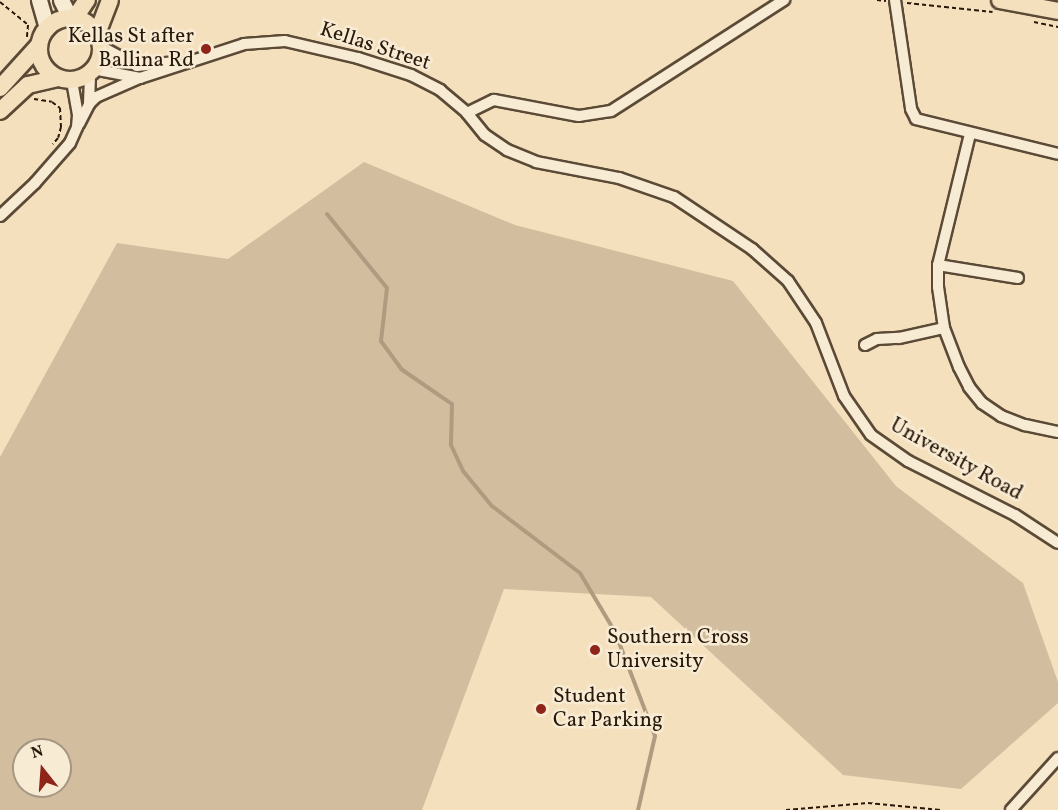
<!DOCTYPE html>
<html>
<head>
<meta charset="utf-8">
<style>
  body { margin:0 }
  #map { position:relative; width:1058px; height:810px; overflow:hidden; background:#f5e0bd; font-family:Vollkorn,serif }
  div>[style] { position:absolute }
  .green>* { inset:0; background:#d2be9e }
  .stream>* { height:4px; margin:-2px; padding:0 2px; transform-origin:2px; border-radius:2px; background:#af9c80 }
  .path>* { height:2px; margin-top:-1px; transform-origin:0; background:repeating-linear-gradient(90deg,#281809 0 4.5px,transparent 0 7.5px) }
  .roads { filter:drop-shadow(2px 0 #5b4a36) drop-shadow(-2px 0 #5b4a36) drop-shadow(0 2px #5b4a36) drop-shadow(0 -2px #5b4a36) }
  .minor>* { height:10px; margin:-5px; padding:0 5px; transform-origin:5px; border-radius:5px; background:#f8ebd4 }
  .secondary>* { height:15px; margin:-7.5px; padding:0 7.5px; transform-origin:7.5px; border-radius:7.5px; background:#f8ebd4 }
  .primary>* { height:16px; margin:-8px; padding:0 8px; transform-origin:8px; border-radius:8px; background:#f5e0bd }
  .primary>.ring { margin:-8px; padding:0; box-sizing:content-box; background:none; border:16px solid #f5e0bd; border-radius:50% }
  .dots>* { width:16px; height:16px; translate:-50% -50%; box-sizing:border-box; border:3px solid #f8ebd4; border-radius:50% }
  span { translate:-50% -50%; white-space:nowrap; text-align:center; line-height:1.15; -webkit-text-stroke:5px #f8ebd4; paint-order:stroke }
  .poi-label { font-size:21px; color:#281809 }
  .right { translate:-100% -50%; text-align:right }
  .left { translate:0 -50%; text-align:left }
  .street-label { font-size:21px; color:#281809 }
  .north { position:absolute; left:12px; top:738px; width:60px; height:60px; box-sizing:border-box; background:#f8ebd4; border:2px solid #a59783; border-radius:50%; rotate:343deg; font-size:16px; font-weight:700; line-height:24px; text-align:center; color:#281809 }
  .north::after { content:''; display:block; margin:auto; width:21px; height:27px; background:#8f2418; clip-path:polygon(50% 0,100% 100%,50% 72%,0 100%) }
</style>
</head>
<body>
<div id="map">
  <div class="green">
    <div style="clip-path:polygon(evenodd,364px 162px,515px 225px,733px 281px,896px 486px,1023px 583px,1058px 682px,1058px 703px,961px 789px,843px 775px,651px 597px,504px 589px,422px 810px,0 810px,0 457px,117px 243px,228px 259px,364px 162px,24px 750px,60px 750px,60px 786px,24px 786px,24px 750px)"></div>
  </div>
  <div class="stream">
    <div style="left:327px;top:214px;width:95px;rotate:51deg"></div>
    <div style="left:387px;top:288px;width:53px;rotate:96.5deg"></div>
    <div style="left:381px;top:341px;width:34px;rotate:54deg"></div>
    <div style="left:401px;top:369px;width:62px;rotate:34.5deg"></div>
    <div style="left:452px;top:404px;width:41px;rotate:91.4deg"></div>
    <div style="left:451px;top:445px;width:29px;rotate:65deg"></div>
    <div style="left:463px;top:471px;width:45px;rotate:50.4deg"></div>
    <div style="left:492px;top:506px;width:111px;rotate:37.3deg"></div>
    <div style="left:580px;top:573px;width:69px;rotate:59.3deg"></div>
    <div style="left:615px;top:632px;width:111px;rotate:69deg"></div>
    <div style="left:655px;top:736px;width:76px;rotate:102.9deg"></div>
  </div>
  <div class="path">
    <div style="left:877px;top:0;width:9px;rotate:6deg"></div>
    <div style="left:0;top:2px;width:36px;rotate:39deg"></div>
    <div style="left:28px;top:25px;width:12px;rotate:95deg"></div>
    <div style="left:907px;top:3px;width:86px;rotate:6deg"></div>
    <div style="left:1034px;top:22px;width:25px;rotate:12deg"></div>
    <div style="left:113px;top:32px;width:12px;rotate:66deg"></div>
    <div style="left:34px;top:99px;width:18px;rotate:9deg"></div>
    <div style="left:52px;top:102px;width:10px;rotate:37deg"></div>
    <div style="left:60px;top:108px;width:19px;rotate:87deg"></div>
    <div style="left:61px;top:127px;width:11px;rotate:105deg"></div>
    <div style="left:58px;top:138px;width:8px;rotate:130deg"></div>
    <div style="left:786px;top:810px;width:82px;rotate:-4.9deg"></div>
    <div style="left:868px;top:803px;width:73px;rotate:5.5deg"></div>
  </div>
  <div class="roads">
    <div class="minor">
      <div style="left:895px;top:0;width:110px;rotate:81.6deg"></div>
      <div style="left:911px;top:109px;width:11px;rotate:63deg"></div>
      <div style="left:916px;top:119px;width:146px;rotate:13.8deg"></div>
      <div style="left:100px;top:46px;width:42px;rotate:28.4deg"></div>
      <div style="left:137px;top:66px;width:31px;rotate:-6deg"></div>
      <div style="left:93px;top:69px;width:48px;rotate:10.8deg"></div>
      <div style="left:140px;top:78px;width:109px;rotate:-18.1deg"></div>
      <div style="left:244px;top:44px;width:41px;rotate:-4.2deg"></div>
      <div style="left:285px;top:41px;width:75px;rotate:13.1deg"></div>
      <div style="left:358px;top:58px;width:56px;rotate:17.8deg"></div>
      <div style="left:411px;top:75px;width:33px;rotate:27deg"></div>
      <div style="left:440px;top:90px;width:35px;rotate:40deg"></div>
      <div style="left:467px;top:113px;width:28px;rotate:51deg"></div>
      <div style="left:485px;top:135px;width:27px;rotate:34deg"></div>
      <div style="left:507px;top:150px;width:31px;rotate:22deg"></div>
      <div style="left:536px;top:162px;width:85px;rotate:10.9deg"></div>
      <div style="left:619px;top:178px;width:58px;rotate:19.1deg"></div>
      <div style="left:674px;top:197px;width:94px;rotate:33.7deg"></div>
      <div style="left:752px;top:249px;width:48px;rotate:41.6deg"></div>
      <div style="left:788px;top:281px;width:50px;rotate:56.3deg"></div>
      <div style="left:816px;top:323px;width:78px;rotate:69deg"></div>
      <div style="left:844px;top:396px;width:47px;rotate:55.3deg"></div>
      <div style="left:871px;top:435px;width:45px;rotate:35.1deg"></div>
      <div style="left:908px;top:461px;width:120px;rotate:26.8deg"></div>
      <div style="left:1015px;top:515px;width:51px;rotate:33.1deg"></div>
      <div style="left:89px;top:104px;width:32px;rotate:-88deg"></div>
      <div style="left:467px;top:113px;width:30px;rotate:-26deg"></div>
      <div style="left:494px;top:100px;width:86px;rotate:10.7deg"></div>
      <div style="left:579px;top:116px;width:32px;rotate:-9deg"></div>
      <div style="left:611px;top:111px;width:206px;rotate:-32.7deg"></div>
      <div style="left:79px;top:124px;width:22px;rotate:-63deg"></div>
      <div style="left:89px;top:104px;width:10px;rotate:-45deg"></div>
      <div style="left:96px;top:97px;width:45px;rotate:-23.7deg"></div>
      <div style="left:970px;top:134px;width:135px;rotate:103.7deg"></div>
      <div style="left:938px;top:265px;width:22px;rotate:90deg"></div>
      <div style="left:938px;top:287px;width:41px;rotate:81.7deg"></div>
      <div style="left:944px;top:328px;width:42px;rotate:69deg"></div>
      <div style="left:959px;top:367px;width:22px;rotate:63deg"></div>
      <div style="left:969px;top:387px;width:21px;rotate:51deg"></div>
      <div style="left:982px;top:403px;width:23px;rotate:34deg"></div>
      <div style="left:1001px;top:416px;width:26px;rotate:21deg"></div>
      <div style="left:1025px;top:425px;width:34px;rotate:12deg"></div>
      <div style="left:0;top:216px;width:48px;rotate:-43.3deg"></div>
      <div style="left:35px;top:183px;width:53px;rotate:-48.8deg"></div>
      <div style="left:70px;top:143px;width:17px;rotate:-66deg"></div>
      <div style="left:77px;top:127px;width:12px;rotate:-85deg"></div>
      <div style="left:78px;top:115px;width:36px;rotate:-100deg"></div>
      <div style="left:938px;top:265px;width:81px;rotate:9.2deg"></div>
      <div style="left:865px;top:345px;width:13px;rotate:-27deg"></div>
      <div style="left:877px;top:339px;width:22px;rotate:-3deg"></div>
      <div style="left:899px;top:338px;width:46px;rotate:-12.5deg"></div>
      <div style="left:1011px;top:810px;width:70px;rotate:-47.9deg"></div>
    </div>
    <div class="secondary">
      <div style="left:39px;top:0;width:29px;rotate:74deg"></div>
      <div style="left:61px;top:0;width:20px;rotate:63deg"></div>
    </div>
    <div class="primary">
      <div style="left:1000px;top:0;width:59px;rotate:10.7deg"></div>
      <div class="ring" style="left:39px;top:18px;width:46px;height:46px"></div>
      <div style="left:74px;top:19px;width:23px;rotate:-56deg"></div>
      <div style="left:97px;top:34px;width:36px;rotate:-69deg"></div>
      <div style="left:0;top:88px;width:58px;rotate:-47.8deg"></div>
      <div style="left:0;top:111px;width:38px;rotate:-43deg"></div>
      <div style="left:28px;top:85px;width:31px;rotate:-13deg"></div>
    </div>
  </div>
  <div class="dots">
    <div style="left:206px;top:49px;background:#8f2418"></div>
    <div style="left:595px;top:650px;background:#8f2418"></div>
    <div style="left:541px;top:709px;background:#8f2418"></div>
  </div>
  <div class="poi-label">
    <span class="right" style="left:194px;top:49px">Kellas St after<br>Ballina Rd</span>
    <span class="left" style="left:607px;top:650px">Southern Cross<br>University</span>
    <span class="left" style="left:553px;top:709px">Student<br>Car Parking</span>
  </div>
  <div class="street-label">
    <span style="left:375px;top:47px;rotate:18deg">Kellas Street</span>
    <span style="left:956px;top:460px;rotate:29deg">University Road</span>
  </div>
  <div class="north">N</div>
</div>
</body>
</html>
